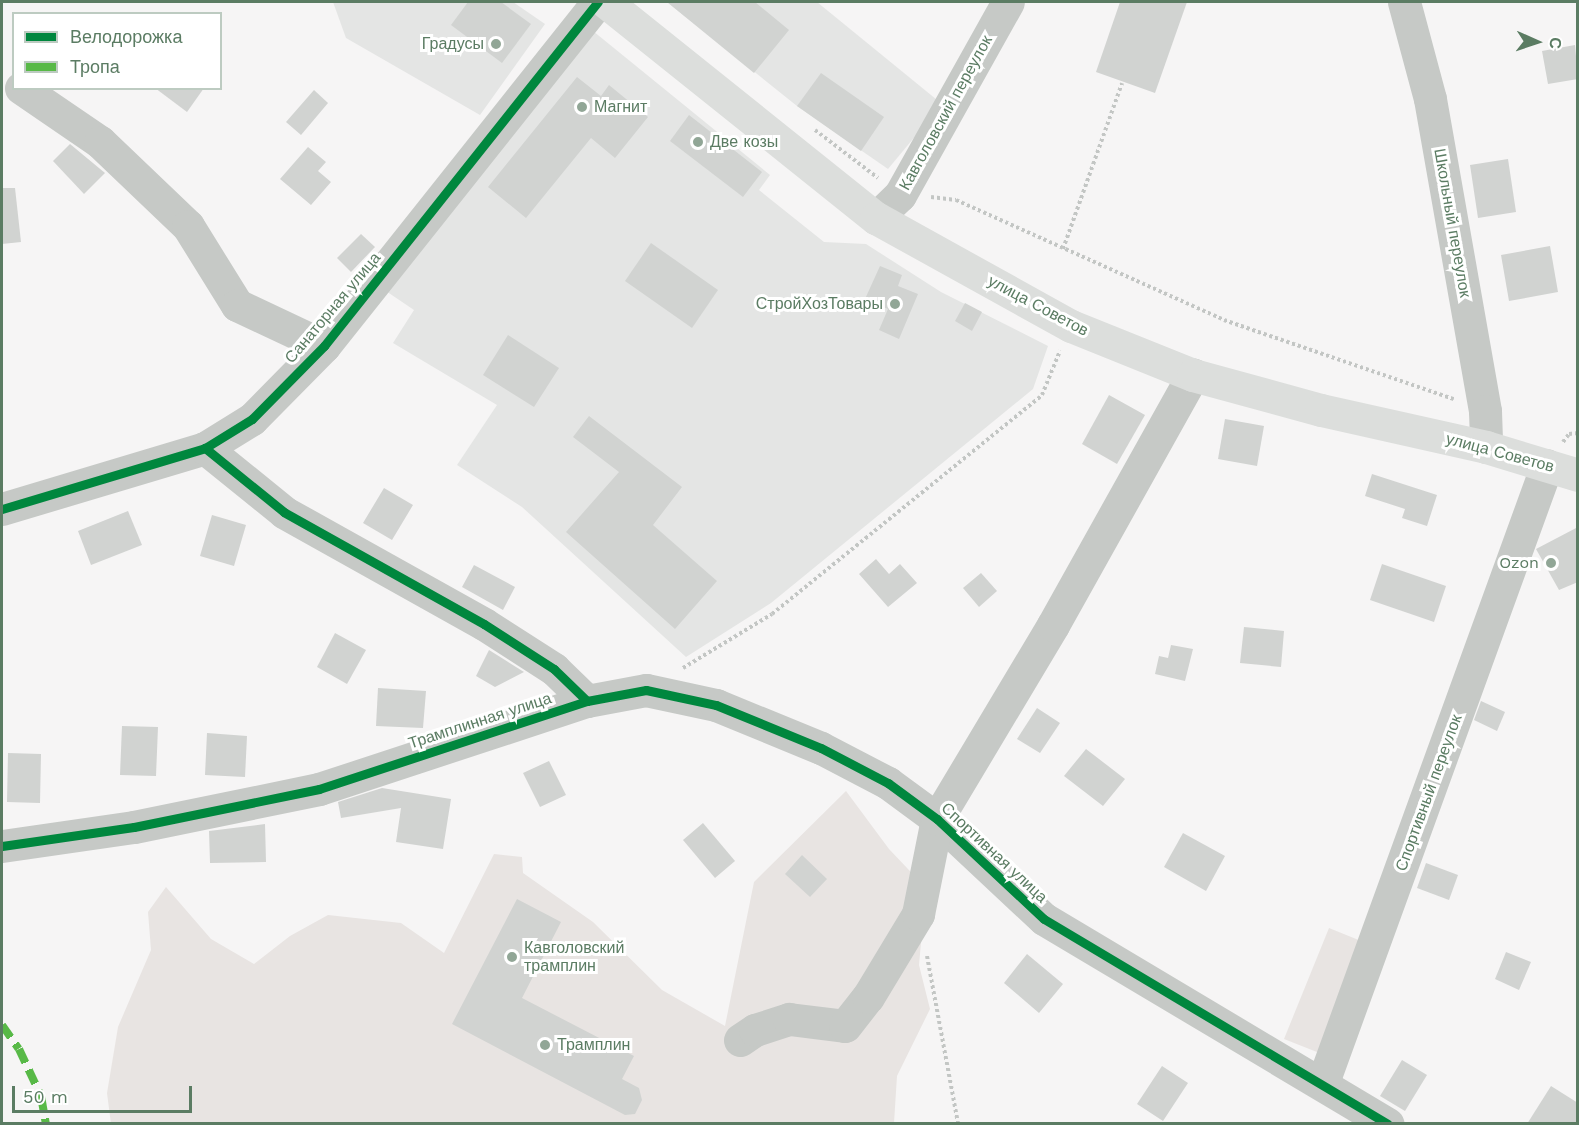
<!DOCTYPE html>
<html>
<head>
<meta charset="utf-8">
<style>
  body { margin:0 }
  #map { position:relative; width:1579px; height:1125px; overflow:hidden; background:#f6f5f5; font-family:"Work Sans",sans-serif }
  div>[style] { position:absolute }
  .built>* { inset:0; background:#e4e5e4 }
  .green>* { inset:0; background:#e8e4e2 }
  .building>* { inset:0; background:#d1d3d1 }
  .path>* { height:4px; margin-top:-2px; transform-origin:0; background:repeating-linear-gradient(90deg,#c3c6c4 0 3px,transparent 0 6px) }
  .minor>* { height:33px; margin:-16.5px; padding:0 16.5px; transform-origin:16.5px; border-radius:16.5px; background:#c6c9c6 }
  .major>* { height:33px; margin:-16.5px; padding:0 16.5px; transform-origin:16.5px; border-radius:16.5px; background:#dcdedc }
  .quiet>* { height:8px; margin-top:-4px; transform-origin:0; background:repeating-linear-gradient(90deg,#58b947 0 15px,transparent 0 23px) }
  .cycleway>* { height:9px; margin:-4.5px; padding:0 4.5px; transform-origin:4.5px; border-radius:4.5px; background:#00873e }
  .dots>* { width:16px; height:16px; translate:-50% -50%; box-sizing:border-box; border:3px solid #fff; border-radius:50% }
  span { translate:-50% -50%; white-space:nowrap; text-align:center; line-height:1.15; -webkit-text-stroke:6px #fff; paint-order:stroke }
  .poi-label { font-size:16px; color:#5b7c63 }
  .right { translate:-100% -50%; text-align:right }
  .left { translate:0 -50%; text-align:left }
  .street-label { font-size:16px; color:#5b7c63 }
  .frame { position:absolute; inset:0; border:3px solid #5b7c63; pointer-events:none }
  .legend { position:absolute; left:12px; top:12px; width:210px; height:78px; box-sizing:border-box; background:#fff; border:2px solid #bdcbc1; margin:0; padding:8px 10px; list-style:none; font-size:18px; color:#5b7c63 }
  .legend li { display:flex; align-items:center; gap:12px; height:30px }
  .legend b { width:30px; border:2px solid #bdcbc1 }
  .north { position:absolute; left:1507px; top:12px; width:60px; height:60px; -webkit-text-stroke:4px #fff; paint-order:stroke; rotate:93deg; font-size:16px; font-weight:700; line-height:24px; text-align:center; color:#5b7c63 }
  .north::after { content:''; display:block; margin:auto; width:21px; height:27px; background:#5b7c63; clip-path:polygon(50% 0,100% 100%,50% 72%,0 100%) }
  .scale { position:absolute; left:12px; top:1086px; width:180px; height:27px; box-sizing:border-box; border:3px solid #5b7c63; border-top:0; padding-left:8px; font-size:18px; line-height:21px; white-space:nowrap; color:#5b7c63; -webkit-text-stroke:4px #fff; paint-order:stroke }
</style>
</head>
<body>
<div id="map">
  <div class="built">
    <div style="clip-path:polygon(333px 2px,513px 2px,545px 24px,480px 115px,346px 38px)"></div>
    <div style="clip-path:polygon(667px 2px,817px 2px,942px 104px,888px 169px,797px 106px)"></div>
    <div style="clip-path:polygon(593px 31px,770px 175px,759px 190px,824px 242px,866px 244px,941px 292px,1048px 346px,1033px 389px,771px 603px,686px 657px,522px 507px,457px 465px,497px 405px,393px 343px,414px 310px,380px 287px)"></div>
  </div>
  <div class="green">
    <div style="clip-path:polygon(846px 791px,889px 849px,926px 888px,919px 965px,930px 1009px,897px 1076px,894px 1123px,111px 1124px,107px 1093px,118px 1027px,151px 950px,148px 912px,166px 887px,211px 939px,254px 964px,290px 936px,328px 915px,401px 923px,444px 953px,494px 854px,522px 857px,523px 873px,593px 922px,662px 990px,725px 1026px,754px 882px)"></div>
    <div style="clip-path:polygon(1329px 928px,1366px 943px,1322px 1054px,1284px 1039px)"></div>
  </div>
  <div class="building">
    <div style="clip-path:polygon(468px 2px,501px 2px,531px 24px,502px 63px,451px 25px)"></div>
    <div style="clip-path:polygon(667px 2px,755px 2px,789px 30px,754px 73px)"></div>
    <div style="clip-path:polygon(1120px 2px,1187px 2px,1155px 93px,1096px 72px)"></div>
    <div style="clip-path:polygon(1575px 45px,1578px 79px,1548px 84px,1542px 51px)"></div>
    <div style="clip-path:polygon(821px 73px,884px 117px,861px 151px,797px 106px)"></div>
    <div style="clip-path:polygon(577px 77px,601px 96px,609px 85px,648px 117px,615px 158px,591px 138px,526px 218px,488px 187px)"></div>
    <div style="clip-path:polygon(155px 88px,204px 88px,187px 112px)"></div>
    <div style="clip-path:polygon(314px 90px,328px 103px,301px 135px,286px 122px)"></div>
    <div style="clip-path:polygon(689px 115px,762px 172px,743px 197px,670px 141px)"></div>
    <div style="clip-path:polygon(70px 144px,105px 173px,84px 194px,53px 161px)"></div>
    <div style="clip-path:polygon(308px 147px,326px 162px,318px 171px,331px 182px,311px 205px,280px 179px)"></div>
    <div style="clip-path:polygon(1508px 159px,1516px 212px,1478px 218px,1470px 165px)"></div>
    <div style="clip-path:polygon(2px 188px,15px 188px,21px 242px,2px 244px)"></div>
    <div style="clip-path:polygon(361px 234px,375px 247px,351px 272px,337px 258px)"></div>
    <div style="clip-path:polygon(651px 243px,718px 290px,692px 328px,625px 281px)"></div>
    <div style="clip-path:polygon(1550px 246px,1558px 292px,1509px 301px,1501px 255px)"></div>
    <div style="clip-path:polygon(880px 266px,902px 275px,898px 286px,918px 294px,899px 339px,879px 330px,888px 309px,865px 299px)"></div>
    <div style="clip-path:polygon(965px 303px,982px 312px,972px 331px,955px 321px)"></div>
    <div style="clip-path:polygon(508px 335px,559px 368px,534px 407px,483px 375px)"></div>
    <div style="clip-path:polygon(1109px 395px,1145px 415px,1117px 464px,1082px 444px)"></div>
    <div style="clip-path:polygon(589px 416px,682px 487px,653px 525px,717px 581px,675px 629px,566px 532px,619px 472px,573px 437px)"></div>
    <div style="clip-path:polygon(1225px 419px,1264px 426px,1257px 466px,1218px 459px)"></div>
    <div style="clip-path:polygon(1372px 474px,1437px 495px,1427px 526px,1402px 518px,1405px 509px,1365px 496px)"></div>
    <div style="clip-path:polygon(384px 488px,413px 505px,392px 540px,363px 523px)"></div>
    <div style="clip-path:polygon(128px 511px,142px 545px,91px 565px,78px 531px)"></div>
    <div style="clip-path:polygon(212px 515px,246px 525px,234px 566px,200px 556px)"></div>
    <div style="clip-path:polygon(1578px 527px,1578px 582px,1559px 590px,1536px 549px)"></div>
    <div style="clip-path:polygon(876px 559px,889px 574px,900px 564px,917px 583px,888px 607px,859px 574px)"></div>
    <div style="clip-path:polygon(1382px 564px,1446px 586px,1434px 622px,1370px 600px)"></div>
    <div style="clip-path:polygon(474px 565px,515px 587px,503px 610px,462px 587px)"></div>
    <div style="clip-path:polygon(981px 573px,997px 591px,979px 607px,963px 588px)"></div>
    <div style="clip-path:polygon(1244px 627px,1284px 631px,1281px 667px,1240px 663px)"></div>
    <div style="clip-path:polygon(335px 633px,366px 650px,347px 684px,317px 667px)"></div>
    <div style="clip-path:polygon(1171px 645px,1193px 649px,1185px 681px,1155px 674px,1159px 656px,1168px 658px)"></div>
    <div style="clip-path:polygon(489px 650px,505px 660px,524px 672px,495px 687px,476px 676px)"></div>
    <div style="clip-path:polygon(378px 688px,426px 691px,423px 728px,376px 726px)"></div>
    <div style="clip-path:polygon(1481px 701px,1505px 712px,1497px 731px,1474px 720px)"></div>
    <div style="clip-path:polygon(1037px 708px,1060px 723px,1040px 753px,1017px 739px)"></div>
    <div style="clip-path:polygon(122px 726px,158px 727px,156px 776px,120px 775px)"></div>
    <div style="clip-path:polygon(207px 733px,247px 736px,245px 777px,205px 775px)"></div>
    <div style="clip-path:polygon(1086px 749px,1125px 779px,1103px 806px,1064px 776px)"></div>
    <div style="clip-path:polygon(8px 753px,41px 754px,40px 803px,7px 802px)"></div>
    <div style="clip-path:polygon(549px 761px,566px 795px,540px 807px,523px 773px)"></div>
    <div style="clip-path:polygon(382px 788px,451px 799px,443px 849px,396px 842px,401px 808px,341px 818px,338px 802px)"></div>
    <div style="clip-path:polygon(703px 823px,735px 861px,715px 878px,683px 840px)"></div>
    <div style="clip-path:polygon(265px 824px,266px 862px,210px 863px,209px 831px)"></div>
    <div style="clip-path:polygon(1183px 833px,1225px 856px,1206px 891px,1164px 867px)"></div>
    <div style="clip-path:polygon(802px 855px,827px 879px,810px 897px,785px 874px)"></div>
    <div style="clip-path:polygon(1426px 863px,1458px 875px,1449px 900px,1417px 888px)"></div>
    <div style="clip-path:polygon(517px 899px,561px 922px,522px 998px,634px 1056px,622px 1079px,639px 1088px,642px 1100px,635px 1114px,625px 1115px,452px 1024px)"></div>
    <div style="clip-path:polygon(1506px 952px,1531px 962px,1519px 990px,1495px 979px)"></div>
    <div style="clip-path:polygon(1027px 954px,1063px 984px,1039px 1013px,1004px 983px)"></div>
    <div style="clip-path:polygon(1402px 1060px,1427px 1075px,1405px 1111px,1380px 1096px)"></div>
    <div style="clip-path:polygon(1162px 1066px,1188px 1083px,1163px 1121px,1137px 1104px)"></div>
    <div style="clip-path:polygon(1551px 1086px,1578px 1103px,1578px 1124px,1527px 1124px)"></div>
  </div>
  <div class="path">
    <div style="left:815px;top:130px;width:79px;rotate:37.3deg"></div>
    <div style="left:931px;top:197px;width:25px;rotate:7deg"></div>
    <div style="left:956px;top:200px;width:294px;rotate:24.1deg"></div>
    <div style="left:1224px;top:320px;width:243px;rotate:19deg"></div>
    <div style="left:1063px;top:249px;width:176px;rotate:-70.4deg"></div>
    <div style="left:1563px;top:442px;width:10px;rotate:-53deg"></div>
    <div style="left:1569px;top:434px;width:9px;rotate:-6deg"></div>
    <div style="left:683px;top:668px;width:104px;rotate:-31.2deg"></div>
    <div style="left:772px;top:614px;width:348px;rotate:-39deg"></div>
    <div style="left:1042px;top:395px;width:48px;rotate:-67.8deg"></div>
    <div style="left:927px;top:956px;width:171px;rotate:79.5deg"></div>
  </div>
  <div class="minor">
    <div style="left:1404px;top:2px;width:100px;rotate:75deg"></div>
    <div style="left:1430px;top:99px;width:317px;rotate:80deg"></div>
    <div style="left:1485px;top:411px;width:36px;rotate:88deg"></div>
    <div style="left:21px;top:88px;width:96px;rotate:34.4deg"></div>
    <div style="left:100px;top:142px;width:122px;rotate:43.7deg"></div>
    <div style="left:188px;top:226px;width:93px;rotate:58.2deg"></div>
    <div style="left:237px;top:305px;width:96px;rotate:25.2deg"></div>
    <div style="left:876px;top:218px;width:33px;rotate:-44deg"></div>
    <div style="left:900px;top:195px;width:221px;rotate:-60.8deg"></div>
    <div style="left:2px;top:509px;width:212px;rotate:-16.7deg"></div>
    <div style="left:205px;top:448px;width:55px;rotate:-31.7deg"></div>
    <div style="left:252px;top:419px;width:103px;rotate:-45.4deg"></div>
    <div style="left:324px;top:346px;width:440px;rotate:-51.5deg"></div>
    <div style="left:587px;top:701px;width:60px;rotate:-10.6deg"></div>
    <div style="left:646px;top:690px;width:72px;rotate:12.1deg"></div>
    <div style="left:716px;top:705px;width:113px;rotate:22.3deg"></div>
    <div style="left:821px;top:748px;width:76px;rotate:27.6deg"></div>
    <div style="left:888px;top:783px;width:61px;rotate:36.3deg"></div>
    <div style="left:937px;top:819px;width:146px;rotate:43.1deg"></div>
    <div style="left:1044px;top:919px;width:400px;rotate:30.8deg"></div>
    <div style="left:2px;top:846px;width:133px;rotate:-8.2deg"></div>
    <div style="left:134px;top:827px;width:189px;rotate:-11.6deg"></div>
    <div style="left:319px;top:789px;width:282px;rotate:-18.2deg"></div>
    <div style="left:587px;top:701px;width:46px;rotate:-135.9deg"></div>
    <div style="left:554px;top:669px;width:83px;rotate:-147.3deg"></div>
    <div style="left:484px;top:624px;width:229px;rotate:-150.8deg"></div>
    <div style="left:284px;top:512px;width:102px;rotate:-141deg"></div>
    <div style="left:740px;top:1040px;width:18px;rotate:-34deg"></div>
    <div style="left:755px;top:1030px;width:36px;rotate:-18deg"></div>
    <div style="left:789px;top:1019px;width:56px;rotate:7.1deg"></div>
    <div style="left:845px;top:1026px;width:37px;rotate:-52deg"></div>
    <div style="left:868px;top:997px;width:97px;rotate:-58.9deg"></div>
    <div style="left:918px;top:914px;width:97px;rotate:-78.7deg"></div>
    <div style="left:937px;top:819px;width:226px;rotate:-59.1deg"></div>
    <div style="left:1053px;top:625px;width:287px;rotate:-60.8deg"></div>
    <div style="left:1323px;top:1082px;width:656px;rotate:-70.05deg"></div>
  </div>
  <div class="major">
    <div style="left:606px;top:2px;width:346px;rotate:38.7deg"></div>
    <div style="left:876px;top:218px;width:223px;rotate:29deg"></div>
    <div style="left:1071px;top:326px;width:131px;rotate:21.9deg"></div>
    <div style="left:1193px;top:375px;width:133px;rotate:15.3deg"></div>
    <div style="left:1321px;top:410px;width:169px;rotate:12.6deg"></div>
    <div style="left:1486px;top:447px;width:96px;rotate:16.9deg"></div>
  </div>
  <div class="quiet">
    <div style="left:2px;top:1025px;width:29px;rotate:55deg"></div>
    <div style="left:19px;top:1049px;width:52px;rotate:64.9deg"></div>
    <div style="left:41px;top:1096px;width:28px;rotate:80deg"></div>
  </div>
  <div class="cycleway">
    <div style="left:2px;top:509px;width:212px;rotate:-16.7deg"></div>
    <div style="left:205px;top:448px;width:55px;rotate:-31.7deg"></div>
    <div style="left:252px;top:419px;width:103px;rotate:-45.4deg"></div>
    <div style="left:324px;top:346px;width:440px;rotate:-51.5deg"></div>
    <div style="left:587px;top:701px;width:60px;rotate:-10.6deg"></div>
    <div style="left:646px;top:690px;width:72px;rotate:12.1deg"></div>
    <div style="left:716px;top:705px;width:113px;rotate:22.3deg"></div>
    <div style="left:821px;top:748px;width:76px;rotate:27.6deg"></div>
    <div style="left:888px;top:783px;width:61px;rotate:36.3deg"></div>
    <div style="left:937px;top:819px;width:146px;rotate:43.1deg"></div>
    <div style="left:1044px;top:919px;width:400px;rotate:30.8deg"></div>
    <div style="left:2px;top:846px;width:133px;rotate:-8.2deg"></div>
    <div style="left:134px;top:827px;width:189px;rotate:-11.6deg"></div>
    <div style="left:319px;top:789px;width:282px;rotate:-18.2deg"></div>
    <div style="left:587px;top:701px;width:46px;rotate:-135.9deg"></div>
    <div style="left:554px;top:669px;width:83px;rotate:-147.3deg"></div>
    <div style="left:484px;top:624px;width:229px;rotate:-150.8deg"></div>
    <div style="left:284px;top:512px;width:102px;rotate:-141deg"></div>
  </div>
  <div class="dots">
    <div style="left:496px;top:44px;background:#91a696"></div>
    <div style="left:582px;top:107px;background:#91a696"></div>
    <div style="left:698px;top:142px;background:#91a696"></div>
    <div style="left:895px;top:304px;background:#91a696"></div>
    <div style="left:1551px;top:563px;background:#91a696"></div>
    <div style="left:512px;top:957px;background:#91a696"></div>
    <div style="left:545px;top:1045px;background:#91a696"></div>
  </div>
  <div class="poi-label">
    <span class="right" style="left:484px;top:44px">Градусы</span>
    <span class="left" style="left:594px;top:107px">Магнит</span>
    <span class="left" style="left:710px;top:142px">Две козы</span>
    <span class="right" style="left:883px;top:304px">СтройХозТовары</span>
    <span class="right" style="left:1539px;top:563px">Ozon</span>
    <span class="left" style="left:524px;top:957px">Кавголовский<br>трамплин</span>
    <span class="left" style="left:557px;top:1045px">Трамплин</span>
  </div>
  <div class="street-label">
    <span style="left:946px;top:113px;rotate:-61deg">Кавголовский переулок</span>
    <span style="left:1452px;top:223px;rotate:80deg">Школьный переулок</span>
    <span style="left:1038px;top:306px;rotate:28deg">улица Советов</span>
    <span style="left:333px;top:308px;rotate:-50deg">Санаторная улица</span>
    <span style="left:1500px;top:453px;rotate:15deg">улица Советов</span>
    <span style="left:480px;top:721px;rotate:-18deg">Трамплинная улица</span>
    <span style="left:1429px;top:793px;rotate:-70deg">Спортивный переулок</span>
    <span style="left:994px;top:853px;rotate:43deg">Спортивная улица</span>
  </div>
  <div class="frame"></div>
  <ul class="legend">
  <li><b style="height:8px;background:#00873e"></b>Велодорожка</li>
  <li><b style="height:8px;background:#58b947"></b>Тропа</li>
  </ul>
  <div class="north">С</div>
  <div class="scale">50 m</div>
</div>
</body>
</html>
